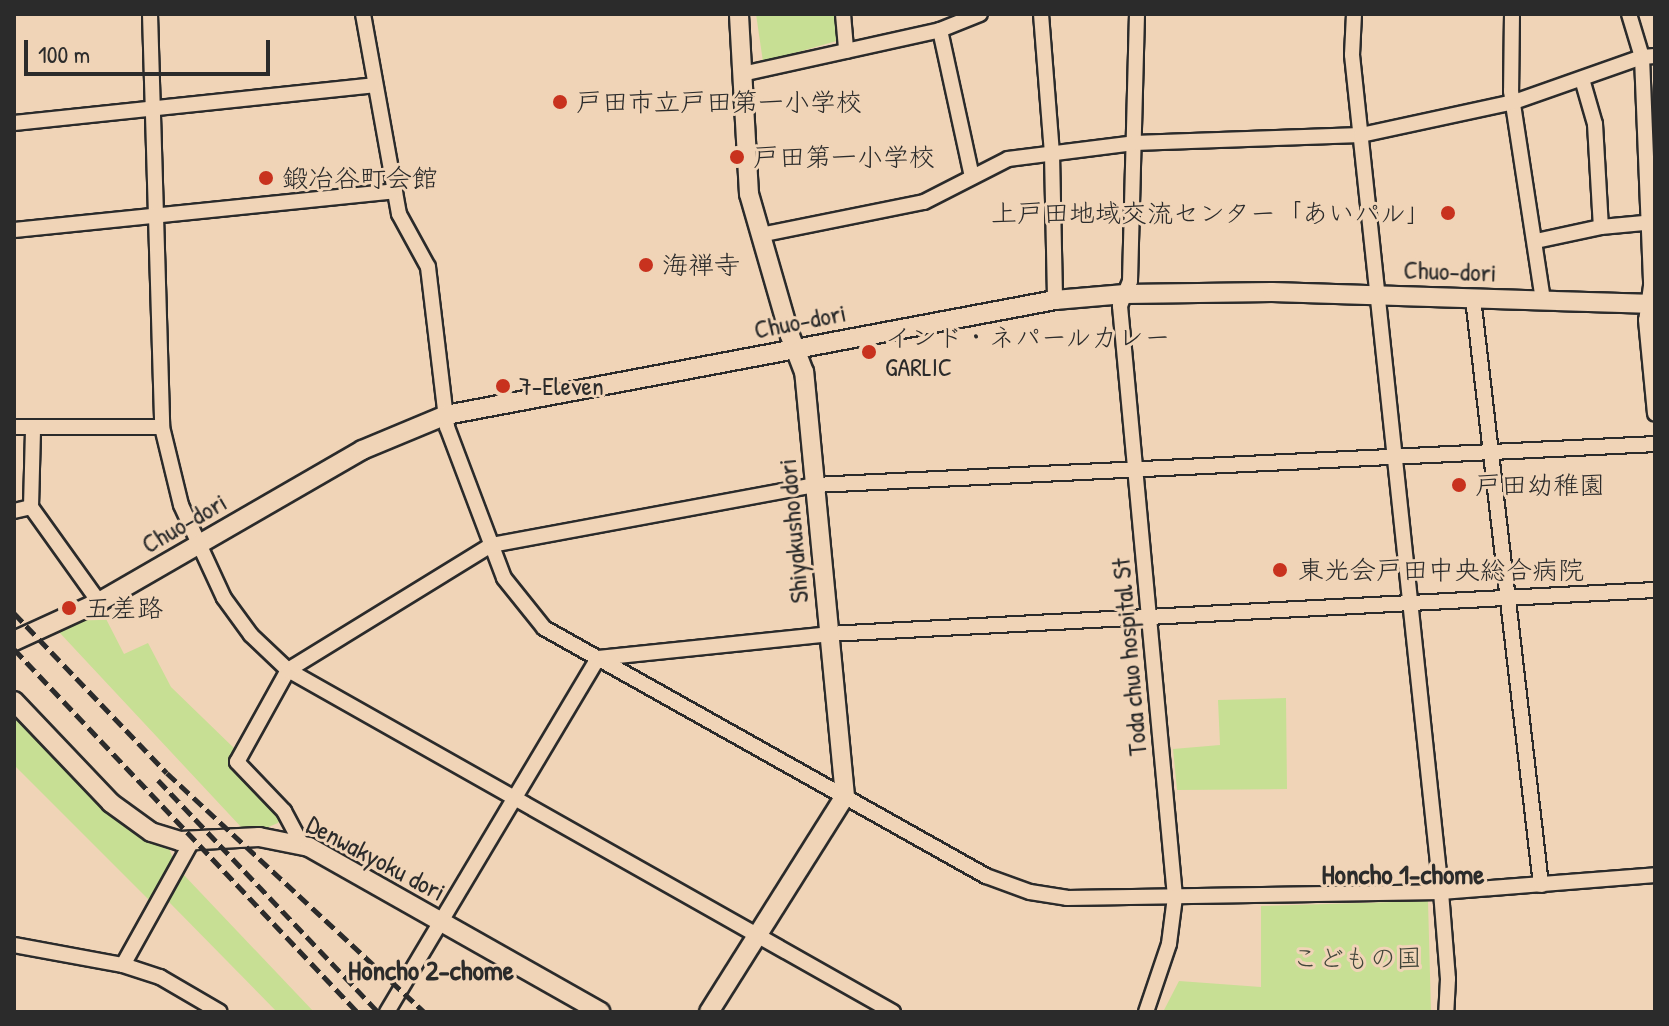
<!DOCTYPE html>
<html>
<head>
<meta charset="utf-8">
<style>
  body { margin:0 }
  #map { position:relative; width:1669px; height:1026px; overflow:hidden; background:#f0d4b7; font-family:"Patrick Hand","Klee One",sans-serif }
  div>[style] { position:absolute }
  .green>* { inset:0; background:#c7df94 }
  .roads { filter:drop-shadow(2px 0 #2b2b2b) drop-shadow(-2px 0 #2b2b2b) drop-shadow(0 2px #2b2b2b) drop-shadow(0 -2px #2b2b2b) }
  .minor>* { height:14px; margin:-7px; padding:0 7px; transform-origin:7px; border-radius:7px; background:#f0d4b7 }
  .tertiary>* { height:18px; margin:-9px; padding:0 9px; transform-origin:9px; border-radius:9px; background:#f0d4b7 }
  .rail>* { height:5px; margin-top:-2.5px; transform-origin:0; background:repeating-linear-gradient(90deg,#2b2b2b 0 12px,transparent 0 18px) }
  .dots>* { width:22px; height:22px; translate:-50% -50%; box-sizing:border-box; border:4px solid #f0d4b7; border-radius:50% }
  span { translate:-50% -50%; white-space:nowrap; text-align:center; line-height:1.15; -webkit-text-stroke:6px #f0d4b7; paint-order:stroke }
  .poi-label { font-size:26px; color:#2b2b2b }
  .left { translate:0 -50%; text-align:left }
  .right { translate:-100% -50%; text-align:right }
  .street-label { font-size:26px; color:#2b2b2b }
  .park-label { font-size:26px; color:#42463b }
  .neighbourhood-label { font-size:28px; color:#2b2b2b; font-weight:700 }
  .frame { position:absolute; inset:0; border:16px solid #2b2b2b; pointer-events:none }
  .scale { position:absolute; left:24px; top:40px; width:246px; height:36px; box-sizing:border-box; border:4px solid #2b2b2b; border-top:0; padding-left:10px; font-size:24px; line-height:28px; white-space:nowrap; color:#2b2b2b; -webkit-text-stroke:6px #f0d4b7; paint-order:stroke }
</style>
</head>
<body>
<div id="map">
  <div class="green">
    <div style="clip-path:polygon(756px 14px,838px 14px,840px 40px,763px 62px)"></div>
    <div style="clip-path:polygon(103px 613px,124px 654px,148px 643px,171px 687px,236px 750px,229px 761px,281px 819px,278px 823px,266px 828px,242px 828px,59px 632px)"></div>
    <div style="clip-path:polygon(1286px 698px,1287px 789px,1177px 790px,1173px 749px,1220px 745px,1218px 700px)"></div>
    <div style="clip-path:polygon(14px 712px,130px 828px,169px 848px,174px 862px,150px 901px,14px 765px)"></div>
    <div style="clip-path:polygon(182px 873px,314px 1012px,277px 1012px,168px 901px)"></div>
    <div style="clip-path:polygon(1428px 901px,1431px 1012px,1163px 1012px,1179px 981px,1261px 987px,1261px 906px)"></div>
  </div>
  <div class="roads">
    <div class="minor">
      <div style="left:150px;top:14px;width:413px;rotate:88.3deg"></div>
      <div style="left:162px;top:427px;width:80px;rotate:76.3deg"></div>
      <div style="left:181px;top:505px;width:102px;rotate:65.2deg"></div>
      <div style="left:224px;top:598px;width:46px;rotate:53.9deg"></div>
      <div style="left:251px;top:635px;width:51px;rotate:43.4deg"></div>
      <div style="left:288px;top:670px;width:695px;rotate:29.48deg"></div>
      <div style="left:363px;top:14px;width:203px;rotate:79.8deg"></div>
      <div style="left:399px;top:214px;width:60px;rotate:61.3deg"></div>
      <div style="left:428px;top:267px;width:161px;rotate:83.2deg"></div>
      <div style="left:447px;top:427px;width:161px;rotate:69.3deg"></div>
      <div style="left:504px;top:578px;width:64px;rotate:51.3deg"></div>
      <div style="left:544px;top:628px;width:507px;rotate:29.3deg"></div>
      <div style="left:986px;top:876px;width:47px;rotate:20deg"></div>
      <div style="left:1030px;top:892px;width:37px;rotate:9deg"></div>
      <div style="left:1067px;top:898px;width:374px;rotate:-0.9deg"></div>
      <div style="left:1441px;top:892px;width:215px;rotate:-4.5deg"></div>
      <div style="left:843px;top:14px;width:37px;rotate:85deg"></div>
      <div style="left:1041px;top:14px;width:140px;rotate:85.5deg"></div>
      <div style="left:1052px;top:154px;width:146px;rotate:88.8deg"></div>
      <div style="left:1137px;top:14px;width:267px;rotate:91.5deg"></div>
      <div style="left:1130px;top:281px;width:27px;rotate:112deg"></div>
      <div style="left:1120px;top:306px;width:594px;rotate:84.68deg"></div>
      <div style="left:1175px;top:897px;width:47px;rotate:97.3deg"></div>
      <div style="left:1169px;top:944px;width:72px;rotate:108.7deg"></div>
      <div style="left:1354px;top:14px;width:41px;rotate:92.8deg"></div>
      <div style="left:1352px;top:55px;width:842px;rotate:83.93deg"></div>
      <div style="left:1441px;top:892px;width:87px;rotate:85.4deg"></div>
      <div style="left:1448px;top:979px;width:33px;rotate:93deg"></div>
      <div style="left:1512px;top:14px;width:77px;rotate:90.7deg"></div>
      <div style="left:1511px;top:91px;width:211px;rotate:81.3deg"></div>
      <div style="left:1629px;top:14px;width:45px;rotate:73.2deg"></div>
      <div style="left:1642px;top:57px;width:229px;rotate:87.7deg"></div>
      <div style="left:1651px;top:286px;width:34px;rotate:98deg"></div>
      <div style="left:1646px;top:320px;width:94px;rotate:84.5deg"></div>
      <div style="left:940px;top:30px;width:150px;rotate:77.7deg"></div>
      <div style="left:742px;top:74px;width:203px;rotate:-12.5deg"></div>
      <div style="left:940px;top:30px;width:43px;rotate:-21.8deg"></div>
      <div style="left:1582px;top:79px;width:47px;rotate:73.9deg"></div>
      <div style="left:1595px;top:124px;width:103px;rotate:86.7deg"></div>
      <div style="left:14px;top:123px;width:362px;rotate:-6deg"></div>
      <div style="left:14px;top:230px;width:383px;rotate:-5.8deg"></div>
      <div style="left:760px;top:235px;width:167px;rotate:-11.4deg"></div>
      <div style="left:924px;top:202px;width:94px;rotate:-27.1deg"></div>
      <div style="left:1008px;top:159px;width:127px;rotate:-7.2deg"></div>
      <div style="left:1134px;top:143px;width:227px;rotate:-2deg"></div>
      <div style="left:1361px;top:135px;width:157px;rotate:-12.2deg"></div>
      <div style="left:1514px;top:102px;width:136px;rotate:-19.4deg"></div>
      <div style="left:1642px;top:57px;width:13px;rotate:-4deg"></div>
      <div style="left:1536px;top:241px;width:66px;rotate:-12.2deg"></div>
      <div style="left:1601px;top:227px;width:54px;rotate:-5.3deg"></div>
      <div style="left:1473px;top:298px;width:591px;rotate:83.39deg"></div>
      <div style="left:14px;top:427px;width:148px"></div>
      <div style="left:31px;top:507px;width:79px;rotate:-88.5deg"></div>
      <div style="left:14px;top:511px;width:17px;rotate:-13deg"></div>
      <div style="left:31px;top:507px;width:117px;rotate:54.4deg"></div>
      <div style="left:301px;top:843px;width:36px;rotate:-118deg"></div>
      <div style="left:284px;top:811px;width:68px;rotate:-133.8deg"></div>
      <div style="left:237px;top:762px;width:105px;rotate:-61deg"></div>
      <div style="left:288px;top:670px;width:238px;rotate:-31.6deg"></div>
      <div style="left:491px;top:545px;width:330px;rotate:-10.5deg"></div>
      <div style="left:815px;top:485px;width:841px;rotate:-2.79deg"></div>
      <div style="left:14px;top:945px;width:111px;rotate:10.4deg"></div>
      <div style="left:123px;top:965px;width:39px;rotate:18deg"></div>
      <div style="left:160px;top:977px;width:69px;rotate:30.3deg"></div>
      <div style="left:123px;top:965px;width:142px;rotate:-60.9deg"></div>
      <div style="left:387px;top:1012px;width:412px;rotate:-59.2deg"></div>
      <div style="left:598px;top:658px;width:232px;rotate:-5.9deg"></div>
      <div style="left:829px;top:634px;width:827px;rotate:-3.05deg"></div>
    </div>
    <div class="tertiary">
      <div style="left:14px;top:641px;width:94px;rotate:-24.6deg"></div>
      <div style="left:99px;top:602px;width:304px;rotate:-30deg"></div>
      <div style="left:362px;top:450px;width:91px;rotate:-22.6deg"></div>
      <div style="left:446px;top:415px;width:620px;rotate:-10.69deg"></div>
      <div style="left:1055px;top:300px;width:70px;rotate:-4.9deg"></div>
      <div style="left:1125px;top:294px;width:147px;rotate:-0.8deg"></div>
      <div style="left:1272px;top:292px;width:383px;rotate:1.8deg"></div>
      <div style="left:14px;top:701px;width:141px;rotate:46.4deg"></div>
      <div style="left:111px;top:803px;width:49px;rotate:35.9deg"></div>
      <div style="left:151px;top:832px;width:30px;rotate:17deg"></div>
      <div style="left:180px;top:841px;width:79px;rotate:-2.9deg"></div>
      <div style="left:259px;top:837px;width:51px;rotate:11.3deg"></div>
      <div style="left:309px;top:847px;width:335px;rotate:29.5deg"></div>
      <div style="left:709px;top:1012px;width:255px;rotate:-57.8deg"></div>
      <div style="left:845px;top:796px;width:426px;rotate:-95.5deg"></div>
      <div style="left:804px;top:372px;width:39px;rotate:-111deg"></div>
      <div style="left:790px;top:336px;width:148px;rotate:-106.1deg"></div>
      <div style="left:749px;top:194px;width:180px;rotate:-93.2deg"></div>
    </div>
  </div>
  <div class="rail">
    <div style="left:14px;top:613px;width:221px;rotate:46.3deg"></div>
    <div style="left:167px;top:773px;width:351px;rotate:42.9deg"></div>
    <div style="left:14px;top:649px;width:499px;rotate:46.6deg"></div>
    <div style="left:158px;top:780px;width:320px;rotate:46.5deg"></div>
  </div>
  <div class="dots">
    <div style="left:560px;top:102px;background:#c8321e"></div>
    <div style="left:737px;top:157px;background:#c8321e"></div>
    <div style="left:266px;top:178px;background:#c8321e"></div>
    <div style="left:1448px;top:213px;background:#c8321e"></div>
    <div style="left:646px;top:265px;background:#c8321e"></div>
    <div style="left:869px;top:352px;background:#c8321e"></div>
    <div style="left:503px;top:386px;background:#c8321e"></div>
    <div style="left:1459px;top:485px;background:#c8321e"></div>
    <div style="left:1280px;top:570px;background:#c8321e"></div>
    <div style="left:69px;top:608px;background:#c8321e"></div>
  </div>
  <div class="poi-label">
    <span class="left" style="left:576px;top:102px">戸田市立戸田第一小学校</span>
    <span class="left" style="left:753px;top:157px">戸田第一小学校</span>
    <span class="left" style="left:282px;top:178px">鍛冶谷町会館</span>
    <span class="right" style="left:1432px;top:213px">上戸田地域交流センター「あいパル」</span>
    <span class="left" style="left:662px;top:265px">海禅寺</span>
    <span class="left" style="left:885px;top:352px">インド・ネパールカレー<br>GARLIC</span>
    <span class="left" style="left:519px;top:386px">7-Eleven</span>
    <span class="left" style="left:1475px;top:485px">戸田幼稚園</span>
    <span class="left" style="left:1298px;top:570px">東光会戸田中央総合病院</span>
    <span class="left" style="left:85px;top:608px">五差路</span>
  </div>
  <div class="street-label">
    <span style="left:1450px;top:271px;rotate:2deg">Chuo-dori</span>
    <span style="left:800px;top:321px;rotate:-11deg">Chuo-dori</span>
    <span style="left:184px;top:523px;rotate:-30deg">Chuo-dori</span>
    <span style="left:793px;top:531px;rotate:-95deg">Shiyakusho dori</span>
    <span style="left:1129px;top:657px;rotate:-95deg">Toda chuo hospital St</span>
    <span style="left:376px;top:858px;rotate:28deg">Denwakyoku dori</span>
  </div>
  <div class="park-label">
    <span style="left:1357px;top:958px">こどもの国</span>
  </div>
  <div class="neighbourhood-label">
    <span style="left:1403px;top:874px">Honcho 1-chome</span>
    <span style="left:431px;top:970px">Honcho 2-chome</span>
  </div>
  <div class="frame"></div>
  <div class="scale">100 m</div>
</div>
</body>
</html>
